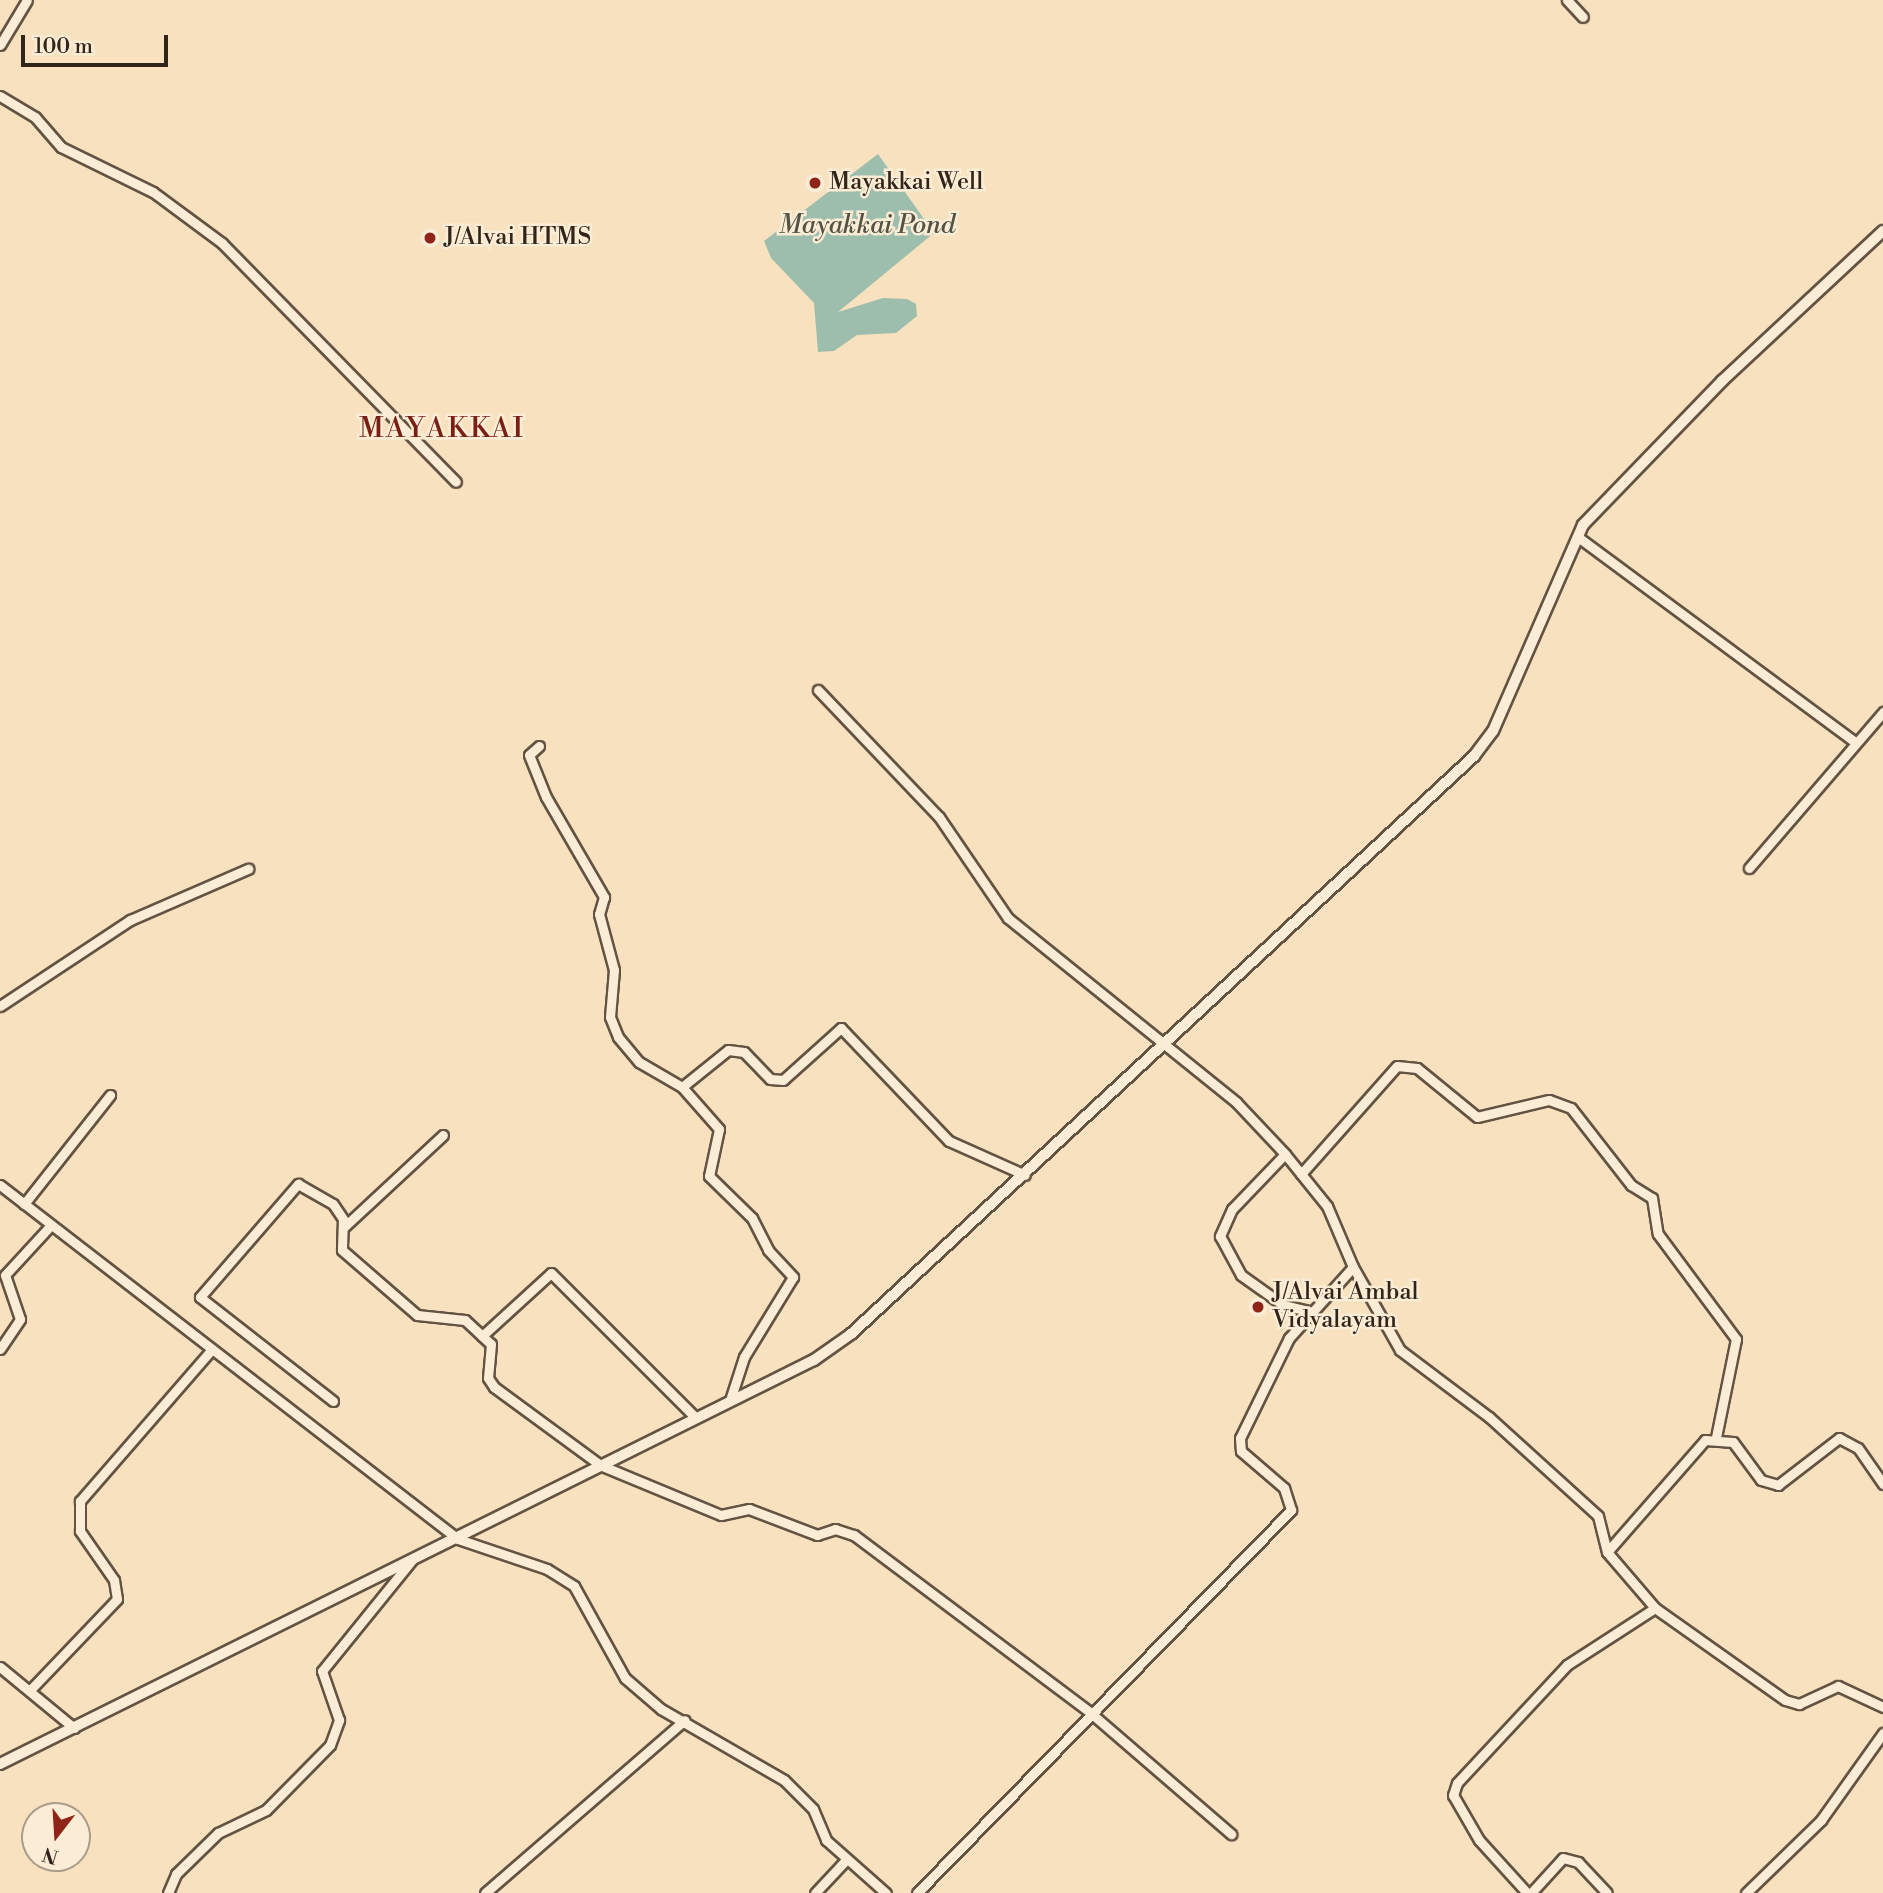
<!DOCTYPE html>
<html>
<head>
<meta charset="utf-8">
<style>
  body { margin:0 }
  #map { position:relative; width:1883px; height:1893px; overflow:hidden; background:#f8e1be; font-family:"Libre Bodoni",serif }
  div>[style] { position:absolute }
  .water>* { inset:0; background:#9ebead }
  .roads { filter:drop-shadow(2px 0 #635342) drop-shadow(-2px 0 #635342) drop-shadow(0 2px #635342) drop-shadow(0 -2px #635342) }
  .minor>* { height:9px; margin:-4.5px; padding:0 4.5px; transform-origin:4.5px; border-radius:4.5px; background:#faecd5 }
  .tertiary>* { height:10px; margin:-5px; padding:0 5px; transform-origin:5px; border-radius:5px; background:#faecd5 }
  .dots>* { width:19px; height:19px; translate:-50% -50%; box-sizing:border-box; border:4px solid #faecd5; border-radius:50% }
  span { translate:-50% -50%; white-space:nowrap; text-align:center; line-height:1.15; -webkit-text-stroke:5px #faecd5; paint-order:stroke }
  .poi-label { font-size:24px; color:#312418 }
  .left { translate:0 -50%; text-align:left }
  .water-label { font-size:26px; color:#525245; font-style:italic }
  .quarter-label { font-size:28px; color:#7a1f14; letter-spacing:2px }
  .north { position:absolute; left:21px; top:1802px; width:70px; height:70px; box-sizing:border-box; background:#faecd5; border:2px solid #aa9c89; border-radius:50%; rotate:197deg; font-size:19px; font-weight:700; line-height:28px; text-align:center; color:#312418 }
  .north::after { content:''; display:block; margin:auto; width:24px; height:32px; background:#8f2418; clip-path:polygon(50% 0,100% 100%,50% 72%,0 100%) }
  .scale { position:absolute; left:21px; top:35px; width:147px; height:32px; box-sizing:border-box; border:4px solid #312418; border-top:0; padding-left:9px; font-size:21px; line-height:24px; white-space:nowrap; color:#312418; -webkit-text-stroke:5px #faecd5; paint-order:stroke }
</style>
</head>
<body>
<div id="map">
  <div class="water">
    <div style="clip-path:polygon(878px 154px,934px 233px,838px 312px,883px 298px,907px 299px,916px 304px,917px 316px,896px 333px,857px 335px,834px 351px,818px 352px,814px 303px,771px 258px,764px 241px)"></div>
  </div>
  <div class="roads">
    <div class="minor">
      <div style="left:1567px;top:0;width:23px;rotate:47deg"></div>
      <div style="left:0;top:45px;width:52px;rotate:-59deg"></div>
      <div style="left:0;top:96px;width:41px;rotate:31deg"></div>
      <div style="left:35px;top:117px;width:40px;rotate:49deg"></div>
      <div style="left:61px;top:147px;width:102px;rotate:26.1deg"></div>
      <div style="left:153px;top:192px;width:86px;rotate:36.5deg"></div>
      <div style="left:222px;top:243px;width:334px;rotate:45.6deg"></div>
      <div style="left:1578px;top:537px;width:345px;rotate:36.5deg"></div>
      <div style="left:818px;top:690px;width:175px;rotate:46.4deg"></div>
      <div style="left:939px;top:817px;width:122px;rotate:55.7deg"></div>
      <div style="left:1008px;top:918px;width:293px;rotate:38.9deg"></div>
      <div style="left:1236px;top:1102px;width:71px;rotate:46.7deg"></div>
      <div style="left:1285px;top:1154px;width:67px;rotate:51.1deg"></div>
      <div style="left:1327px;top:1206px;width:66px;rotate:66.9deg"></div>
      <div style="left:1353px;top:1267px;width:96px;rotate:132deg"></div>
      <div style="left:1289px;top:1338px;width:111px;rotate:116.1deg"></div>
      <div style="left:1240px;top:1438px;width:13px;rotate:86deg"></div>
      <div style="left:1241px;top:1451px;width:57px;rotate:40.7deg"></div>
      <div style="left:1284px;top:1488px;width:23px;rotate:72deg"></div>
      <div style="left:1291px;top:1510px;width:535px;rotate:134.32deg"></div>
      <div style="left:539px;top:746px;width:13px;rotate:138deg"></div>
      <div style="left:529px;top:755px;width:45px;rotate:68deg"></div>
      <div style="left:546px;top:797px;width:116px;rotate:59.9deg"></div>
      <div style="left:604px;top:897px;width:18px;rotate:106deg"></div>
      <div style="left:599px;top:914px;width:58px;rotate:75deg"></div>
      <div style="left:614px;top:970px;width:47px;rotate:94.9deg"></div>
      <div style="left:610px;top:1017px;width:22px;rotate:68deg"></div>
      <div style="left:618px;top:1037px;width:33px;rotate:50deg"></div>
      <div style="left:639px;top:1062px;width:50px;rotate:30.2deg"></div>
      <div style="left:682px;top:1087px;width:56px;rotate:48.6deg"></div>
      <div style="left:719px;top:1129px;width:48px;rotate:102deg"></div>
      <div style="left:709px;top:1176px;width:60px;rotate:44.3deg"></div>
      <div style="left:752px;top:1218px;width:36px;rotate:63deg"></div>
      <div style="left:768px;top:1250px;width:37px;rotate:47deg"></div>
      <div style="left:793px;top:1277px;width:94px;rotate:121.5deg"></div>
      <div style="left:744px;top:1357px;width:45px;rotate:108deg"></div>
      <div style="left:1749px;top:868px;width:206px;rotate:-49.3deg"></div>
      <div style="left:0;top:1006px;width:156px;rotate:-33.5deg"></div>
      <div style="left:130px;top:920px;width:129px;rotate:-23.4deg"></div>
      <div style="left:682px;top:1087px;width:59px;rotate:-38.8deg"></div>
      <div style="left:728px;top:1050px;width:16px;rotate:7deg"></div>
      <div style="left:744px;top:1052px;width:37px;rotate:46deg"></div>
      <div style="left:770px;top:1079px;width:13px;rotate:4deg"></div>
      <div style="left:783px;top:1080px;width:78px;rotate:-41.9deg"></div>
      <div style="left:841px;top:1028px;width:156px;rotate:46.3deg"></div>
      <div style="left:949px;top:1141px;width:83px;rotate:24.1deg"></div>
      <div style="left:1285px;top:1154px;width:76px;rotate:133.9deg"></div>
      <div style="left:1232px;top:1209px;width:30px;rotate:114deg"></div>
      <div style="left:1220px;top:1236px;width:44px;rotate:61.7deg"></div>
      <div style="left:1241px;top:1275px;width:52px;rotate:35.5deg"></div>
      <div style="left:1283px;top:1305px;width:27px;rotate:13deg"></div>
      <div style="left:1301px;top:1174px;width:144px;rotate:-48.4deg"></div>
      <div style="left:1397px;top:1066px;width:20px;rotate:6deg"></div>
      <div style="left:1417px;top:1068px;width:77px;rotate:39.2deg"></div>
      <div style="left:1477px;top:1117px;width:74px;rotate:-13.3deg"></div>
      <div style="left:1549px;top:1100px;width:23px;rotate:20deg"></div>
      <div style="left:1571px;top:1108px;width:98px;rotate:52.1deg"></div>
      <div style="left:1631px;top:1185px;width:25px;rotate:32deg"></div>
      <div style="left:1652px;top:1198px;width:36px;rotate:81deg"></div>
      <div style="left:1658px;top:1234px;width:131px;rotate:53.4deg"></div>
      <div style="left:1736px;top:1339px;width:100px;rotate:101.5deg"></div>
      <div style="left:0;top:1185px;width:579px;rotate:37.7deg"></div>
      <div style="left:458px;top:1539px;width:94px;rotate:18.6deg"></div>
      <div style="left:547px;top:1569px;width:32px;rotate:32deg"></div>
      <div style="left:574px;top:1586px;width:105px;rotate:61deg"></div>
      <div style="left:625px;top:1678px;width:48px;rotate:40.7deg"></div>
      <div style="left:661px;top:1709px;width:142px;rotate:30deg"></div>
      <div style="left:784px;top:1780px;width:41px;rotate:45deg"></div>
      <div style="left:813px;top:1809px;width:34px;rotate:67deg"></div>
      <div style="left:826px;top:1840px;width:80px;rotate:41.5deg"></div>
      <div style="left:24px;top:1204px;width:139px;rotate:-51.7deg"></div>
      <div style="left:344px;top:1227px;width:135px;rotate:-42.9deg"></div>
      <div style="left:1353px;top:1267px;width:95px;rotate:60.5deg"></div>
      <div style="left:1400px;top:1350px;width:111px;rotate:37deg"></div>
      <div style="left:1489px;top:1417px;width:147px;rotate:42.2deg"></div>
      <div style="left:1598px;top:1516px;width:37px;rotate:76deg"></div>
      <div style="left:1607px;top:1552px;width:74px;rotate:49.4deg"></div>
      <div style="left:1655px;top:1608px;width:105px;rotate:147.1deg"></div>
      <div style="left:1567px;top:1665px;width:161px;rotate:133deg"></div>
      <div style="left:1457px;top:1783px;width:13px;rotate:108deg"></div>
      <div style="left:1453px;top:1795px;width:52px;rotate:60deg"></div>
      <div style="left:1479px;top:1840px;width:72px;rotate:47.8deg"></div>
      <div style="left:482px;top:1336px;width:93px;rotate:-42.4deg"></div>
      <div style="left:551px;top:1273px;width:204px;rotate:45deg"></div>
      <div style="left:0;top:1349px;width:36px;rotate:-56deg"></div>
      <div style="left:20px;top:1319px;width:46px;rotate:-108.8deg"></div>
      <div style="left:5px;top:1275px;width:68px;rotate:-47.4deg"></div>
      <div style="left:333px;top:1401px;width:169px;rotate:-142deg"></div>
      <div style="left:200px;top:1297px;width:150px;rotate:-49.1deg"></div>
      <div style="left:298px;top:1184px;width:40px;rotate:29.7deg"></div>
      <div style="left:333px;top:1204px;width:18px;rotate:56deg"></div>
      <div style="left:343px;top:1219px;width:31px;rotate:92deg"></div>
      <div style="left:342px;top:1250px;width:99px;rotate:40.9deg"></div>
      <div style="left:417px;top:1315px;width:48px;rotate:5.9deg"></div>
      <div style="left:465px;top:1320px;width:35px;rotate:43deg"></div>
      <div style="left:491px;top:1344px;width:34px;rotate:95deg"></div>
      <div style="left:488px;top:1378px;width:11px;rotate:56deg"></div>
      <div style="left:494px;top:1387px;width:132px;rotate:36.3deg"></div>
      <div style="left:600px;top:1465px;width:131px;rotate:22.5deg"></div>
      <div style="left:721px;top:1515px;width:29px;rotate:-12deg"></div>
      <div style="left:749px;top:1509px;width:73px;rotate:20.9deg"></div>
      <div style="left:817px;top:1535px;width:19px;rotate:-18deg"></div>
      <div style="left:835px;top:1529px;width:20px;rotate:18deg"></div>
      <div style="left:854px;top:1535px;width:298px;rotate:36.9deg"></div>
      <div style="left:1092px;top:1714px;width:184px;rotate:40.8deg"></div>
      <div style="left:1607px;top:1552px;width:149px;rotate:-48.8deg"></div>
      <div style="left:1705px;top:1440px;width:28px;rotate:4deg"></div>
      <div style="left:1733px;top:1442px;width:47px;rotate:53.6deg"></div>
      <div style="left:1761px;top:1480px;width:18px;rotate:16deg"></div>
      <div style="left:1778px;top:1485px;width:77px;rotate:-37.6deg"></div>
      <div style="left:1839px;top:1438px;width:21px;rotate:28deg"></div>
      <div style="left:1858px;top:1448px;width:44px;rotate:55.2deg"></div>
      <div style="left:1655px;top:1608px;width:159px;rotate:35.3deg"></div>
      <div style="left:1785px;top:1700px;width:15px;rotate:16deg"></div>
      <div style="left:1799px;top:1704px;width:43px;rotate:-24.8deg"></div>
      <div style="left:1838px;top:1686px;width:50px;rotate:25deg"></div>
      <div style="left:0;top:1667px;width:96px;rotate:39.5deg"></div>
      <div style="left:32px;top:1688px;width:123px;rotate:-46.3deg"></div>
      <div style="left:117px;top:1599px;width:19px;rotate:-99deg"></div>
      <div style="left:114px;top:1580px;width:60px;rotate:-124.8deg"></div>
      <div style="left:80px;top:1531px;width:30px;rotate:-90deg"></div>
      <div style="left:80px;top:1501px;width:201px;rotate:-49deg"></div>
      <div style="left:168px;top:1893px;width:21px;rotate:-67deg"></div>
      <div style="left:176px;top:1874px;width:59px;rotate:-44.3deg"></div>
      <div style="left:218px;top:1833px;width:53px;rotate:-25.6deg"></div>
      <div style="left:266px;top:1810px;width:91px;rotate:-45.4deg"></div>
      <div style="left:330px;top:1745px;width:27px;rotate:-70deg"></div>
      <div style="left:339px;top:1720px;width:52px;rotate:-109.1deg"></div>
      <div style="left:322px;top:1671px;width:143px;rotate:-51deg"></div>
      <div style="left:485px;top:1893px;width:264px;rotate:-40.9deg"></div>
      <div style="left:815px;top:1893px;width:44px;rotate:-46.8deg"></div>
      <div style="left:1531px;top:1893px;width:47px;rotate:-47.6deg"></div>
      <div style="left:1563px;top:1858px;width:16px;rotate:15deg"></div>
      <div style="left:1578px;top:1862px;width:42px;rotate:46.9deg"></div>
      <div style="left:1746px;top:1893px;width:105px;rotate:-44.2deg"></div>
      <div style="left:1821px;top:1820px;width:107px;rotate:-54.5deg"></div>
    </div>
    <div class="tertiary">
      <div style="left:0;top:1764px;width:909px;rotate:-26.4deg"></div>
      <div style="left:814px;top:1360px;width:45px;rotate:-35.1deg"></div>
      <div style="left:851px;top:1334px;width:850px;rotate:-42.85deg"></div>
      <div style="left:1474px;top:756px;width:31px;rotate:-53deg"></div>
      <div style="left:1493px;top:731px;width:225px;rotate:-66.4deg"></div>
      <div style="left:1583px;top:525px;width:200px;rotate:-46deg"></div>
      <div style="left:1722px;top:381px;width:220px;rotate:-43deg"></div>
    </div>
  </div>
  <div class="dots">
    <div style="left:815px;top:183px;background:#8f2418"></div>
    <div style="left:430px;top:238px;background:#8f2418"></div>
    <div style="left:1258px;top:1307px;background:#8f2418"></div>
  </div>
  <div class="poi-label">
    <span class="left" style="left:829px;top:183px">Mayakkai Well</span>
    <span class="left" style="left:444px;top:238px">J/Alvai HTMS</span>
    <span class="left" style="left:1272px;top:1307px">J/Alvai Ambal<br>Vidyalayam</span>
  </div>
  <div class="water-label">
    <span style="left:867px;top:226px">Mayakkai Pond</span>
  </div>
  <div class="quarter-label">
    <span style="left:442px;top:429px">MAYAKKAI</span>
  </div>
  <div class="north">N</div>
  <div class="scale">100 m</div>
</div>
</body>
</html>
